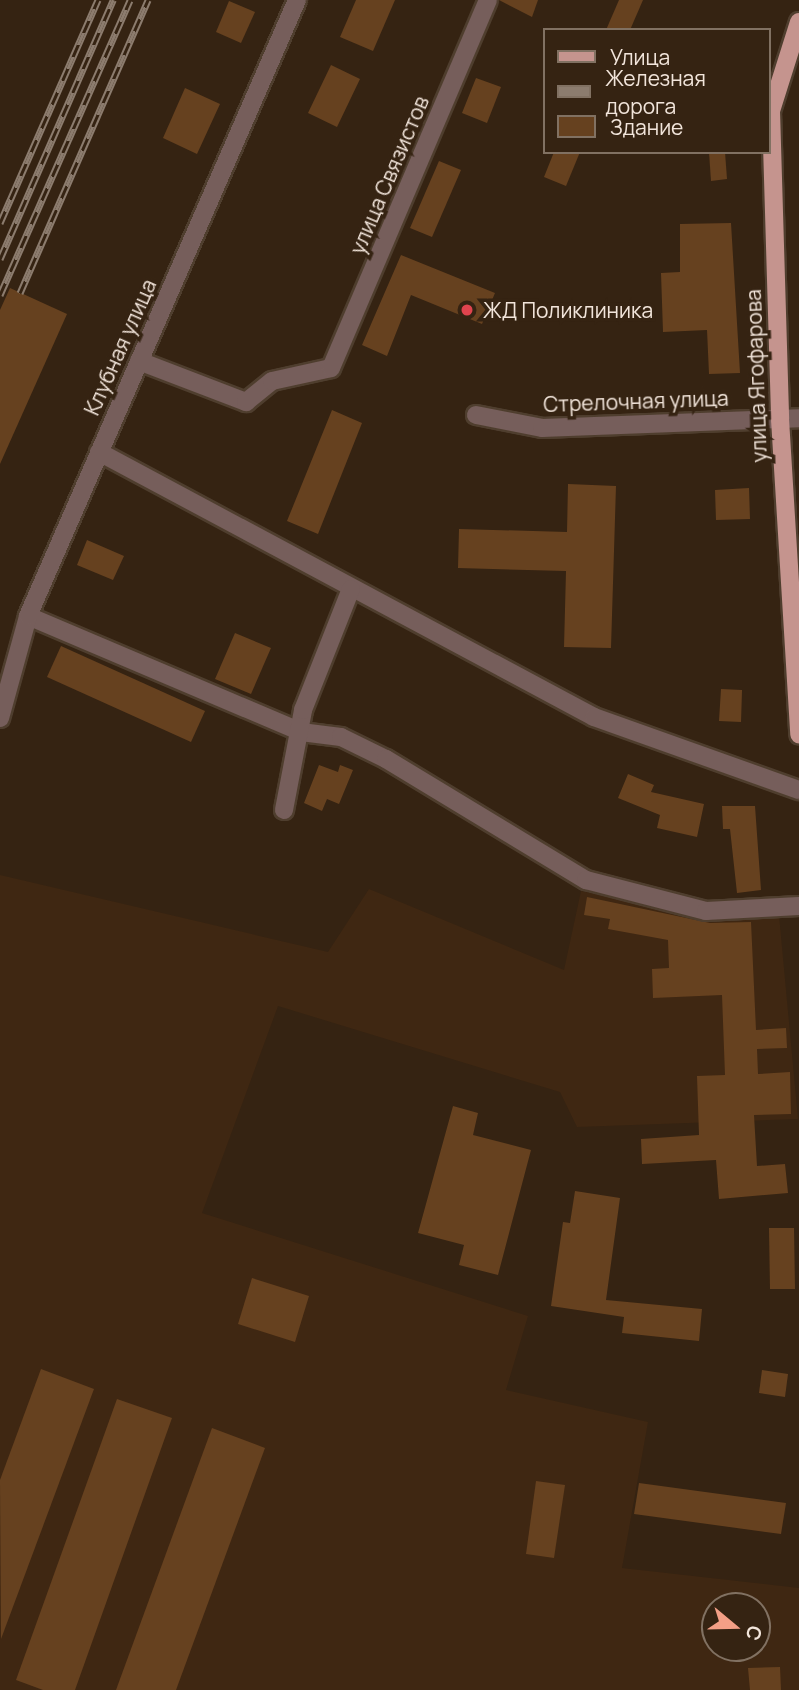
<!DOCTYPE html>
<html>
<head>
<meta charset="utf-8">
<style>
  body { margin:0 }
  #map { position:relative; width:799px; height:1690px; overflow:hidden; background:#352312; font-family:Manrope,sans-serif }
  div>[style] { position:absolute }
  .built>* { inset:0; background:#3f2712 }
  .building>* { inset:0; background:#66411f }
  .roads { filter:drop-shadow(2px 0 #4f3e2e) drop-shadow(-2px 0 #4f3e2e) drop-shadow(0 2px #4f3e2e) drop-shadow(0 -2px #4f3e2e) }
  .minor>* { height:18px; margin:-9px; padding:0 9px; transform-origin:9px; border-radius:9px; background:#765e5b }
  .major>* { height:18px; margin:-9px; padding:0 9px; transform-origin:9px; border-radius:9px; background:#c5948e }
  .rail>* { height:7px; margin-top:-3.5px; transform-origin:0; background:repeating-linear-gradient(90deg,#352312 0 13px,#8c7c6e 0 26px); box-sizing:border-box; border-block:2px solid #8c7c6e }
  .dots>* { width:19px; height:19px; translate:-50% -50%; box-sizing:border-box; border:4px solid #352312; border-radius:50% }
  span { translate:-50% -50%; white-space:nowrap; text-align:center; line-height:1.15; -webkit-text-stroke:7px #352312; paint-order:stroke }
  .street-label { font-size:21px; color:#f2e5db }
  .poi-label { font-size:21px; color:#f2e5db }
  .left { translate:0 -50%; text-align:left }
  .legend { position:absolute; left:543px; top:28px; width:228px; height:126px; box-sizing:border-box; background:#352312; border:2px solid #817162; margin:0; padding:9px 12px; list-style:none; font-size:21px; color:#f2e5db }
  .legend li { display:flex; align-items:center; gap:14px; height:35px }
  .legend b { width:35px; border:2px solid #817162 }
  .north { position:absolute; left:701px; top:1592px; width:70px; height:70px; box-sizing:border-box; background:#352312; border:2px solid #817162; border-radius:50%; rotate:109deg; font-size:19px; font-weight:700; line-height:28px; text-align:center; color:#f2e5db }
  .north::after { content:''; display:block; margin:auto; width:24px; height:32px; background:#f39f86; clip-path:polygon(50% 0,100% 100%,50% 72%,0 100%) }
</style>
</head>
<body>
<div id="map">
  <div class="built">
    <div style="clip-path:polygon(evenodd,0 875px,328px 952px,369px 889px,564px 970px,581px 891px,698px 914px,779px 915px,798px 1119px,577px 1127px,560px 1092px,278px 1006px,202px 1213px,528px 1316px,506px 1390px,648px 1422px,622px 1568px,799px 1588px,799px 1690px,0 1690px,0 875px,715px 1606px,757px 1606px,757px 1648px,715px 1648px,715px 1606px)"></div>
  </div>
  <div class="building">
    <div style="clip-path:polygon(356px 0,395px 0,373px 51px,340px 37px)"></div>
    <div style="clip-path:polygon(499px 0,538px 0,532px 17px)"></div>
    <div style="clip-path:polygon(619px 0,643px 0,630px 30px,606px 30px)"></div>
    <div style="clip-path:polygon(229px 1px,255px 12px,241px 43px,216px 32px)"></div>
    <div style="clip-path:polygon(331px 65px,360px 79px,337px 127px,308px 113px)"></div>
    <div style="clip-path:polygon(476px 78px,501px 87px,487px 123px,462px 113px)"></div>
    <div style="clip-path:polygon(185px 88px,220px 104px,197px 154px,163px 138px)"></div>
    <div style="clip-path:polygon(554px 152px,580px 152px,566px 186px,544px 177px)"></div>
    <div style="clip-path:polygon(709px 152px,725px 152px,727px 179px,711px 181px)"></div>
    <div style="clip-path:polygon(439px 161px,461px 170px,432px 237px,410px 228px)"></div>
    <div style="clip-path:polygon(731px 223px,740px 373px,709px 374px,707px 330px,663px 332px,661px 273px,680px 272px,680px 224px)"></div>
    <div style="clip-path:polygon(401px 255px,495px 293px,482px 324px,411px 295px,387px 356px,362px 345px)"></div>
    <div style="clip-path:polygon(10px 288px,67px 314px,0 464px,0 310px)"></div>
    <div style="clip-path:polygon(332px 410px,362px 423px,318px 534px,287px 521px)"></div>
    <div style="clip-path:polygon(568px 484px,616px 486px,611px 648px,564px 647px,566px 571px,458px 568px,459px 529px,567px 532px)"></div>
    <div style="clip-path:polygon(749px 488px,750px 519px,716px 520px,715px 490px)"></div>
    <div style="clip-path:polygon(87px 540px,124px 556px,113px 580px,77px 565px)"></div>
    <div style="clip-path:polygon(235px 633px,271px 648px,251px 694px,215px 679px)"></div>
    <div style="clip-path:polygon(61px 646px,205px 711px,191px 742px,47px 677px)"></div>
    <div style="clip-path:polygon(721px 689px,742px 690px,741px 722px,719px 721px)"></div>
    <div style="clip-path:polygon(319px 765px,338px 772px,340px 765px,353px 770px,339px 804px,327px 799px,322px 811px,304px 803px)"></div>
    <div style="clip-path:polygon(628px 774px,654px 785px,651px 792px,704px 804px,697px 837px,657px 828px,660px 815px,618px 798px)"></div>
    <div style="clip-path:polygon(722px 806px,755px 806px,761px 890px,737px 893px,730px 829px,723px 829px)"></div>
    <div style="clip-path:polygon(587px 897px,710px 923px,751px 922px,756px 1030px,786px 1028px,787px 1048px,757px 1049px,758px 1074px,790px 1072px,791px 1114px,754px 1115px,757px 1166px,785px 1164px,788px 1193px,719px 1199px,716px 1160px,642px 1164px,641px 1139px,699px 1135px,697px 1076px,725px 1075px,722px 995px,653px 998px,652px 969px,669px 968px,668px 940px,608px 929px,610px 919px,584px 915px)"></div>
    <div style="clip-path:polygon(453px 1106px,478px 1113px,473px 1135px,531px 1150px,498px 1275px,459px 1265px,464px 1245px,418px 1233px)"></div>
    <div style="clip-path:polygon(575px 1191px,620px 1198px,606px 1300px,702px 1309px,699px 1341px,622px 1333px,624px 1317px,551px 1306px,563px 1222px,570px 1223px)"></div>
    <div style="clip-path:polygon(769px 1228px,794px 1228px,795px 1289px,770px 1289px)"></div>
    <div style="clip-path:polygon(252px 1278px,309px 1296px,295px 1342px,238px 1324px)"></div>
    <div style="clip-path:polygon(41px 1369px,94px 1389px,1px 1639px,0 1480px)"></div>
    <div style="clip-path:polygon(762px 1370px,788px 1374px,785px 1397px,759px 1393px)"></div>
    <div style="clip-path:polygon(117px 1399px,172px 1418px,75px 1690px,43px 1690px,16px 1680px)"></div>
    <div style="clip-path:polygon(212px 1428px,265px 1448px,176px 1690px,116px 1690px)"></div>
    <div style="clip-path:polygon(536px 1481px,565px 1485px,554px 1558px,526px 1554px)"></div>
    <div style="clip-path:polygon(639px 1483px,786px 1503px,781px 1534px,634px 1514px)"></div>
    <div style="clip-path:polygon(780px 1667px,781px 1690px,750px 1690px,748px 1668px)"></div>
  </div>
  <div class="roads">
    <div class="minor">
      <div style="left:139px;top:361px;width:115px;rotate:21deg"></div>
      <div style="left:246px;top:402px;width:33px;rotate:-39deg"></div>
      <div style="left:272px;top:381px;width:60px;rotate:-12.4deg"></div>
      <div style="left:331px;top:368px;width:400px;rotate:-66.9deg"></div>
      <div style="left:476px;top:415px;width:67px;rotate:11.1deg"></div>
      <div style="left:542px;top:428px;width:257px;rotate:-2.2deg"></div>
      <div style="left:99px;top:452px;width:561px;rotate:28.16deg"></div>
      <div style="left:594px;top:717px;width:218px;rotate:19.6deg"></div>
      <div style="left:28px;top:616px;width:297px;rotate:23deg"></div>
      <div style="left:301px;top:732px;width:40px;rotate:7.1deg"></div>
      <div style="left:341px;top:737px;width:50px;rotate:26.1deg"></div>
      <div style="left:386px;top:759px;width:234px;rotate:31.2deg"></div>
      <div style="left:586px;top:880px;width:124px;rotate:14.5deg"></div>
      <div style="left:706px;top:911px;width:93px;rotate:-3.1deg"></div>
      <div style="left:0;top:718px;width:106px;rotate:-74.6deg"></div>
      <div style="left:28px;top:616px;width:672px;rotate:-66.41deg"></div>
      <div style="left:284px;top:810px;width:102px;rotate:-79.2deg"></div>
      <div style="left:303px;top:710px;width:130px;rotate:-68.4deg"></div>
    </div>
    <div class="major">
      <div style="left:799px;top:22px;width:93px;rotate:107.5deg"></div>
      <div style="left:771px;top:111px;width:308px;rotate:88.3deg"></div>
      <div style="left:780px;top:419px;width:316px;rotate:86.5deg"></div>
    </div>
  </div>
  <div class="rail">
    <div style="left:0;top:223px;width:244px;rotate:-66.3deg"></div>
    <div style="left:0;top:259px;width:283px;rotate:-66.4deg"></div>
    <div style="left:20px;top:293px;width:320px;rotate:-66.4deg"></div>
    <div style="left:0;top:295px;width:322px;rotate:-66.2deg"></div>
  </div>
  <div class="dots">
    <div style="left:467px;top:310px;background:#e0444e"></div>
  </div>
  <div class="street-label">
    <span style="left:389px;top:175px;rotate:-67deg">улица Связистов</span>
    <span style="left:120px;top:347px;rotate:-66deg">Клубная улица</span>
    <span style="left:756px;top:376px;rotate:-92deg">улица Ягофарова</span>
    <span style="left:636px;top:401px;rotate:-2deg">Стрелочная улица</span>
  </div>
  <div class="poi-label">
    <span class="left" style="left:483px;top:310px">ЖД Поликлиника</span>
  </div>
  <ul class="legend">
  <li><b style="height:9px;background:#c5948e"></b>Улица</li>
  <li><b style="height:9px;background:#8c7c6e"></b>Железная дорога</li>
  <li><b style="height:19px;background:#66411f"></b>Здание</li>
  </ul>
  <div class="north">С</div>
</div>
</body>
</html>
